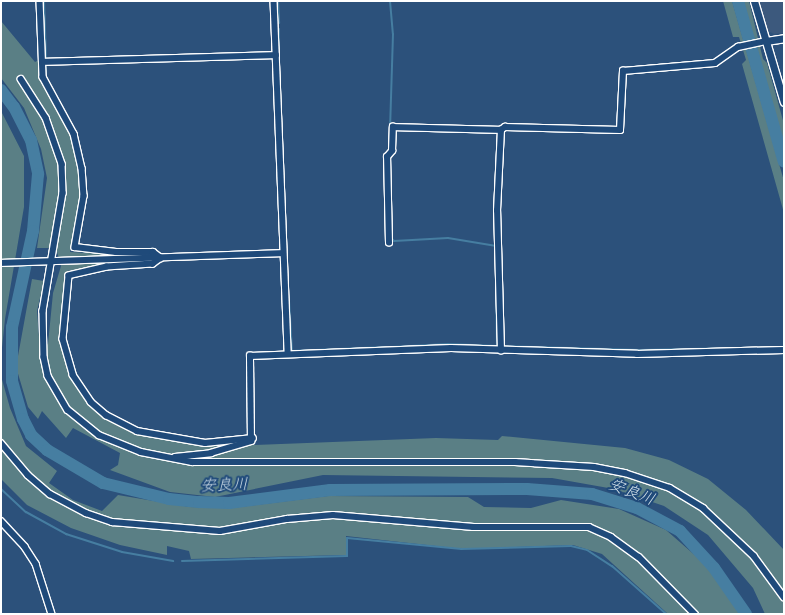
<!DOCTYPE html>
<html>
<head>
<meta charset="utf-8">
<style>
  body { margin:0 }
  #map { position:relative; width:785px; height:615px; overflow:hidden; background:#2c517b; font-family:Mali,"Klee One",sans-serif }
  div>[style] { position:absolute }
  .built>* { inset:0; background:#3c597d }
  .green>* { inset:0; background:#5a7f85 }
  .stream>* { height:2px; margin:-1px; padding:0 1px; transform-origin:1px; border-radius:1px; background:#467ea1 }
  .river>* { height:12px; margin:-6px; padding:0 6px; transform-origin:6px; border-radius:6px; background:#467ea1 }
  .roads { filter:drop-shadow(1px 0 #fff) drop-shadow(-1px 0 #fff) drop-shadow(0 1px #fff) drop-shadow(0 -1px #fff) }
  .minor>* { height:5.5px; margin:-2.75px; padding:0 2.75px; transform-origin:2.75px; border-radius:2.75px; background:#1f4a7a }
  .tertiary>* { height:7px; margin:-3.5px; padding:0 3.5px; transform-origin:3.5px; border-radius:3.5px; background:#1f4a7a }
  span { translate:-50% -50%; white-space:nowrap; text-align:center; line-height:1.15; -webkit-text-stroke:4px #1f4a7a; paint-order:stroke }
  .water-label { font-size:16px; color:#d1dfe8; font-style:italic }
  .frame { position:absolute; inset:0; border:2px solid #fff; pointer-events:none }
</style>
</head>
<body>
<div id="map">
  <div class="built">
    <div style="clip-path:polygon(759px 1px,784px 1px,784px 33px,774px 34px,768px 31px)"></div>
  </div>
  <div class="green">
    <div style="clip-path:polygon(723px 1px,732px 1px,784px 181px,784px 213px,742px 64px,746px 60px,739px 37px,733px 37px)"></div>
    <div style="clip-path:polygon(743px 1px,749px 1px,763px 59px,767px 63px,784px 124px,784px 146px)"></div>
    <div style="clip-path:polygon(1px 21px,35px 62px,39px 60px,40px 79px,74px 138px,80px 170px,79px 210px,70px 252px,123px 255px,123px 262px,67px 271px,60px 325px,62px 344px,71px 376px,89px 405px,118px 425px,152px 438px,211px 446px,231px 441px,255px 445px,436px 438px,498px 440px,502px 436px,625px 448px,669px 460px,708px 479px,746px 510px,784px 550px,784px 614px,765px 614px,753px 588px,708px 535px,664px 506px,614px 489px,552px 478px,323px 475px,215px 497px,170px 492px,110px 470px,118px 465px,120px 453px,73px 428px,66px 438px,42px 411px,38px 419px,28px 407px,16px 367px,32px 279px,44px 281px,37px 311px,40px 349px,48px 344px,53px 293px,61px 266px,56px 248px,37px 248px,47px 178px,41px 149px,24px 108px,1px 78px)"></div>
    <div style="clip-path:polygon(1px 111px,24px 156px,24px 207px,5px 319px,1px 357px)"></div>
    <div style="clip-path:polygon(1px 376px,10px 408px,26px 446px,57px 471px,49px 483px,73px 500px,102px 511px,118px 495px,190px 507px,231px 508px,328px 496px,468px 497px,484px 507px,531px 508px,561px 500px,619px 509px,666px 530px,713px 571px,740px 614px,668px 614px,602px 554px,573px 545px,463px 549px,346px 536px,346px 555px,191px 559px,189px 551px,167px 546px,167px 555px,120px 545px,71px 528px,27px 505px,1px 479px)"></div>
  </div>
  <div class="stream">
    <div style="left:44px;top:1px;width:58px;rotate:88deg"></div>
    <div style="left:278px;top:1px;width:22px;rotate:87deg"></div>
    <div style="left:390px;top:1px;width:33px;rotate:85deg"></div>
    <div style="left:393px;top:34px;width:94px;rotate:91.8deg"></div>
    <div style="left:279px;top:29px;width:35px;rotate:90deg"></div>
    <div style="left:46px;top:65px;width:9px;rotate:90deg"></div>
    <div style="left:284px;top:196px;width:75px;rotate:87.7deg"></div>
    <div style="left:391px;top:238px;width:4px;rotate:45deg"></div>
    <div style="left:394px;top:241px;width:54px;rotate:-3.2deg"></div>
    <div style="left:448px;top:238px;width:49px;rotate:9.5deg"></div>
    <div style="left:496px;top:288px;width:58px;rotate:89deg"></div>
    <div style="left:497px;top:346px;width:143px;rotate:1.6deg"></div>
    <div style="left:640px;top:350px;width:142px;rotate:-1.2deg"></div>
    <div style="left:289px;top:301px;width:50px;rotate:86.6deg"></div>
    <div style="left:292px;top:351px;width:94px;rotate:-2.4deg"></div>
    <div style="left:392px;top:347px;width:56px;rotate:-3.1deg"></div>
    <div style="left:448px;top:344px;width:49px;rotate:2.3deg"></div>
    <div style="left:1px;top:489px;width:34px;rotate:43deg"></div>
    <div style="left:26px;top:512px;width:46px;rotate:28.8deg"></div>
    <div style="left:66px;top:534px;width:59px;rotate:17.8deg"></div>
    <div style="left:122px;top:552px;width:52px;rotate:10deg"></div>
    <div style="left:182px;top:561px;width:165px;rotate:-1.7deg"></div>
    <div style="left:347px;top:556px;width:18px;rotate:-90deg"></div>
    <div style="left:347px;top:538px;width:115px;rotate:5.5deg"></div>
    <div style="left:461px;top:549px;width:110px;rotate:-1.6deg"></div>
    <div style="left:571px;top:546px;width:16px;rotate:14deg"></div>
    <div style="left:587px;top:550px;width:30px;rotate:33deg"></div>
    <div style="left:612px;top:566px;width:72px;rotate:41.6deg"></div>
  </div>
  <div class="river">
    <div style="left:738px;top:1px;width:167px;rotate:74.1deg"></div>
    <div style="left:1px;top:90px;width:21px;rotate:53deg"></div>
    <div style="left:14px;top:107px;width:37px;rotate:63deg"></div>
    <div style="left:31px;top:140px;width:35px;rotate:78deg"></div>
    <div style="left:38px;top:174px;width:57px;rotate:95deg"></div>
    <div style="left:33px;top:231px;width:98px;rotate:102.3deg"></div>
    <div style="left:12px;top:327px;width:54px;rotate:90deg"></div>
    <div style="left:12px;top:381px;width:40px;rotate:74deg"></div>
    <div style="left:23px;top:419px;width:18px;rotate:63deg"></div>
    <div style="left:31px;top:435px;width:22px;rotate:43deg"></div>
    <div style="left:47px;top:450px;width:65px;rotate:30.5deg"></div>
    <div style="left:103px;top:483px;width:68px;rotate:13.6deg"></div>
    <div style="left:169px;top:499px;width:30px;rotate:6deg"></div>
    <div style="left:199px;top:502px;width:30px;rotate:2deg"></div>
    <div style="left:229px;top:503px;width:102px;rotate:-7.3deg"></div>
    <div style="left:330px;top:490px;width:197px;rotate:-0.3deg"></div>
    <div style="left:527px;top:489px;width:65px;rotate:4.4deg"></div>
    <div style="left:592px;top:494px;width:47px;rotate:17.3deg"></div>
    <div style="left:637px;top:508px;width:49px;rotate:28.1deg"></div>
    <div style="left:680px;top:531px;width:50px;rotate:47.4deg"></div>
    <div style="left:714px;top:568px;width:56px;rotate:55.2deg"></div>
  </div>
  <div class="roads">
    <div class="minor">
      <div style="left:40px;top:1px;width:76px;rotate:87.7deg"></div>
      <div style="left:43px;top:77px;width:65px;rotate:61.5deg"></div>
      <div style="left:74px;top:134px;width:35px;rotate:77deg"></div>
      <div style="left:82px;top:168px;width:28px;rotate:86deg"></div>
      <div style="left:84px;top:196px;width:52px;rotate:100deg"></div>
      <div style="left:75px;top:247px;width:41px;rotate:7deg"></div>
      <div style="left:116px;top:252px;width:37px"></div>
      <div style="left:153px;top:252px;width:10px;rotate:37deg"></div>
      <div style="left:161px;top:258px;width:10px;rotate:143deg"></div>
      <div style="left:153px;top:264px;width:46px;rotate:176.3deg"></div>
      <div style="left:107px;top:267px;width:39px;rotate:167deg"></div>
      <div style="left:69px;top:276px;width:63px;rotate:95.4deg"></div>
      <div style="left:63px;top:339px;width:37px;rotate:74deg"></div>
      <div style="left:73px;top:375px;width:32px;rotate:56deg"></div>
      <div style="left:91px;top:402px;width:20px;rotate:41deg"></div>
      <div style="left:106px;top:415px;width:35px;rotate:27deg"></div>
      <div style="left:137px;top:431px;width:69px;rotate:10deg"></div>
      <div style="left:205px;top:443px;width:48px;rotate:-5.9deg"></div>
      <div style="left:274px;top:1px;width:353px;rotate:87.7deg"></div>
      <div style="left:42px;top:62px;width:234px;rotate:-1.7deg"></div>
      <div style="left:21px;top:79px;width:46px;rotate:57.3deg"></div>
      <div style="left:46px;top:118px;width:49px;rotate:70.8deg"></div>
      <div style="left:62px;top:164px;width:29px;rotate:88deg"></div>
      <div style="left:63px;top:193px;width:120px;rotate:99.6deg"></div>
      <div style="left:43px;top:311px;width:46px;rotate:88.8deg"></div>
      <div style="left:44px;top:357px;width:19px;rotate:78deg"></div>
      <div style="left:48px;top:376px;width:39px;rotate:60deg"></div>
      <div style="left:68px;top:410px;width:40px;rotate:39deg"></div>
      <div style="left:99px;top:435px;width:45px;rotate:22deg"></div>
      <div style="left:141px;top:452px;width:52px;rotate:11.1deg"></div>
      <div style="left:192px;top:462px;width:323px"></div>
      <div style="left:515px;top:462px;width:79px;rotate:3.6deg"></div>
      <div style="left:594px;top:467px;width:32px;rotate:11deg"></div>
      <div style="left:625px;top:473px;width:47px;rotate:18.4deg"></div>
      <div style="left:670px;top:488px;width:39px;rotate:31deg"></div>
      <div style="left:703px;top:508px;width:70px;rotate:43.3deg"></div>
      <div style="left:754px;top:556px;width:51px;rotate:53.8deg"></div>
      <div style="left:389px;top:243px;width:86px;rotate:-91.3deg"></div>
      <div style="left:387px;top:157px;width:8px;rotate:-50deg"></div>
      <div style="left:392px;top:151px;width:24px;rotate:-88deg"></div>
      <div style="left:393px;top:127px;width:108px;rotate:1.6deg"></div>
      <div style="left:1px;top:263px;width:282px;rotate:-2deg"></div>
      <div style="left:501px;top:351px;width:140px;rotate:-91.6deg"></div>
      <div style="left:497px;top:211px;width:81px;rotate:-87.2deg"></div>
      <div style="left:501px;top:130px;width:5px;rotate:-37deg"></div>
      <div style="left:505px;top:127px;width:115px;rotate:1.5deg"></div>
      <div style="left:620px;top:130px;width:59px;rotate:-87.1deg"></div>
      <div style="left:623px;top:71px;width:92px;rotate:-5deg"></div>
      <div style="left:715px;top:63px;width:28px;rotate:-35deg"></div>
      <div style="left:738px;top:47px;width:29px;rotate:-12deg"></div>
      <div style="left:1px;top:443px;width:42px;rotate:49.8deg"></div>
      <div style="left:28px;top:475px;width:29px;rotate:41deg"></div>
      <div style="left:50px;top:494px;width:41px;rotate:27.8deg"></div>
      <div style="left:86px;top:513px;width:28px;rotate:19deg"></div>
      <div style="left:112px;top:522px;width:108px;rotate:4.8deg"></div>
      <div style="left:220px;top:531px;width:68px;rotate:-10.2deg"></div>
      <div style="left:287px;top:519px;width:46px;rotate:-5deg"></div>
      <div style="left:333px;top:515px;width:141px;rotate:4.9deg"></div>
      <div style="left:473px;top:527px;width:116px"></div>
      <div style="left:589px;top:527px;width:24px;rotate:24deg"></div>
      <div style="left:611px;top:537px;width:34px;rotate:36deg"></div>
      <div style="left:639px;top:557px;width:80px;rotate:45.5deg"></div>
      <div style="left:175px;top:457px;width:36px;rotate:-6deg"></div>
      <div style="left:211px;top:453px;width:42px;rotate:-16.7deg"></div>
      <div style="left:251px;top:441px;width:85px;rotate:-90.7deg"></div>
      <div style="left:250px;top:356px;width:201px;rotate:-2.3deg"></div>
      <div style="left:451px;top:348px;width:186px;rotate:1.8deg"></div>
      <div style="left:637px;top:354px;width:147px;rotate:-1.6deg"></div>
      <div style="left:1px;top:521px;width:35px;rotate:47deg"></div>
      <div style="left:25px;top:547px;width:20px;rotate:57deg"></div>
      <div style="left:36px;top:564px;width:52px;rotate:72.3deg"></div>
    </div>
    <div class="tertiary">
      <div style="left:754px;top:1px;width:105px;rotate:73.5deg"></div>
      <div style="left:766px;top:41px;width:18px;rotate:-9deg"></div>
    </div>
  </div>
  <div class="water-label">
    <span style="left:224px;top:484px;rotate:-2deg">安良川</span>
    <span style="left:632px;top:491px;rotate:21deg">安良川</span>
  </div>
  <div class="frame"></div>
</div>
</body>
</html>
